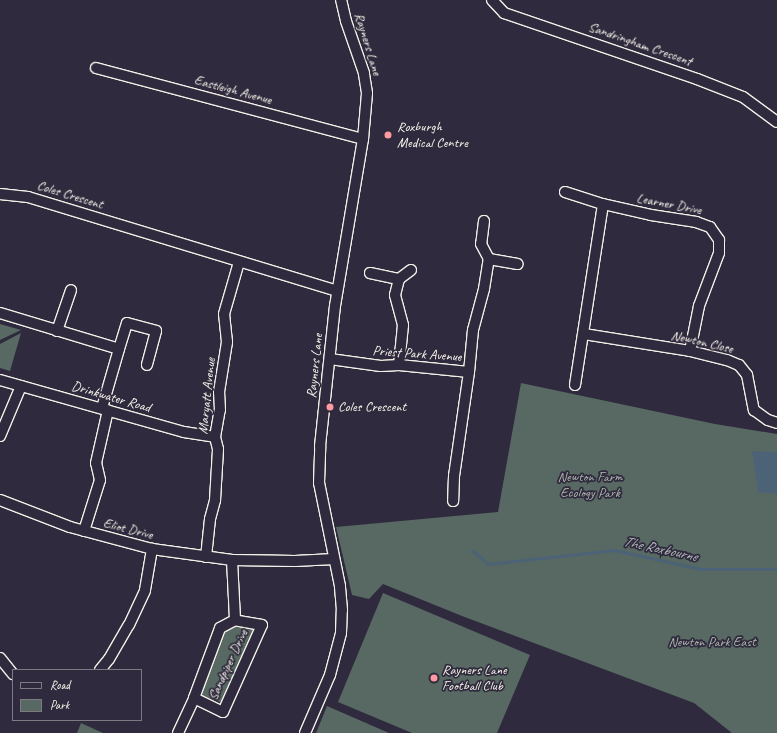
<!DOCTYPE html>
<html>
<head>
<meta charset="utf-8">
<style>
  body { margin:0 }
  #map { position:relative; width:777px; height:733px; overflow:hidden; background:#2f2a3d; font-family:Caveat,sans-serif }
  div>[style] { position:absolute }
  .green>* { inset:0; background:#576962 }
  .water>* { inset:0; background:#4c6377 }
  .stream>* { height:3px; margin:-1.5px; padding:0 1.5px; transform-origin:1.5px; border-radius:1.5px; background:#4c6377 }
  .roads { filter:drop-shadow(1px 0 #f4f1e8) drop-shadow(-1px 0 #f4f1e8) drop-shadow(0 1px #f4f1e8) drop-shadow(0 -1px #f4f1e8) }
  .street>* { height:10px; margin:-5px; padding:0 5px; transform-origin:5px; border-radius:5px; background:#2f2a3d }
  .dots>* { width:11px; height:11px; translate:-50% -50%; box-sizing:border-box; border:2px solid #2f2a3d; border-radius:50% }
  span { translate:-50% -50%; white-space:nowrap; text-align:center; line-height:1.15; -webkit-text-stroke:3.5px #2f2a3d; paint-order:stroke }
  .street-label { font-size:14px; color:#f4f1e8 }
  .poi-label { font-size:14px; color:#f4f1e8 }
  .left { translate:0 -50%; text-align:left }
  .park-label { font-size:14px; color:#adb4ac }
  .water-label { font-size:15px; color:#b1b8bb; font-style:italic }
  .legend { position:absolute; left:12px; top:669px; width:130px; height:52px; box-sizing:border-box; background:#2f2a3d; border:1px solid #7e7a81; margin:0; padding:5px 7px; list-style:none; font-size:12px; color:#f4f1e8 }
  .legend li { display:flex; align-items:center; gap:8px; height:20px }
  .legend b { width:20px; border:1px solid #7e7a81 }
</style>
</head>
<body>
<div id="map">
  <div class="green">
    <div style="clip-path:polygon(0 324px,21px 330px,0 340px)"></div>
    <div style="clip-path:polygon(21px 333px,10px 371px,0 368px,0 344px)"></div>
    <div style="clip-path:polygon(521px 383px,715px 424px,777px 434px,777px 733px,732px 733px,694px 703px,462px 616px,383px 584px,369px 599px,352px 595px,336px 527px,498px 512px)"></div>
    <div style="clip-path:polygon(383px 593px,530px 655px,497px 733px,412px 733px,338px 702px)"></div>
    <div style="clip-path:polygon(228px 623px,254px 629px,226px 704px,195px 693px)"></div>
    <div style="clip-path:polygon(327px 706px,389px 733px,316px 733px)"></div>
    <div style="clip-path:polygon(81px 723px,103px 733px,77px 733px)"></div>
  </div>
  <div class="water">
    <div style="clip-path:polygon(752px 451px,777px 452px,777px 494px,758px 492px)"></div>
  </div>
  <div class="stream">
    <div style="left:472px;top:550px;width:21px;rotate:41deg"></div>
    <div style="left:488px;top:564px;width:127px;rotate:-6.3deg"></div>
    <div style="left:614px;top:550px;width:89px;rotate:12.3deg"></div>
    <div style="left:701px;top:569px;width:76px"></div>
  </div>
  <div class="roads">
    <div class="street">
      <div style="left:492px;top:0;width:18px;rotate:47deg"></div>
      <div style="left:504px;top:13px;width:204px;rotate:18.9deg"></div>
      <div style="left:697px;top:79px;width:49px;rotate:21.4deg"></div>
      <div style="left:743px;top:97px;width:42px;rotate:36.3deg"></div>
      <div style="left:96px;top:68px;width:276px;rotate:14.9deg"></div>
      <div style="left:565px;top:192px;width:40px;rotate:18deg"></div>
      <div style="left:603px;top:204px;width:49px;rotate:12.9deg"></div>
      <div style="left:651px;top:215px;width:46px;rotate:8.8deg"></div>
      <div style="left:696px;top:222px;width:15px;rotate:20deg"></div>
      <div style="left:710px;top:227px;width:16px;rotate:55deg"></div>
      <div style="left:719px;top:240px;width:13px;rotate:90deg"></div>
      <div style="left:719px;top:253px;width:57px;rotate:110.7deg"></div>
      <div style="left:699px;top:306px;width:46px;rotate:101.3deg"></div>
      <div style="left:0;top:194px;width:28px;rotate:6deg"></div>
      <div style="left:28px;top:197px;width:323px;rotate:16.9deg"></div>
      <div style="left:484px;top:221px;width:23px;rotate:97deg"></div>
      <div style="left:481px;top:244px;width:17px;rotate:62deg"></div>
      <div style="left:370px;top:273px;width:30px;rotate:12deg"></div>
      <div style="left:399px;top:279px;width:15px;rotate:-37deg"></div>
      <div style="left:0;top:313px;width:124px;rotate:16.8deg"></div>
      <div style="left:119px;top:349px;width:61px;rotate:106.1deg"></div>
      <div style="left:57px;top:331px;width:43px;rotate:-71.1deg"></div>
      <div style="left:584px;top:334px;width:107px;rotate:9.1deg"></div>
      <div style="left:690px;top:351px;width:38px;rotate:14deg"></div>
      <div style="left:727px;top:360px;width:13px;rotate:23deg"></div>
      <div style="left:739px;top:365px;width:13px;rotate:51deg"></div>
      <div style="left:747px;top:375px;width:36px;rotate:79deg"></div>
      <div style="left:754px;top:410px;width:17px;rotate:36deg"></div>
      <div style="left:768px;top:420px;width:9px;rotate:18deg"></div>
      <div style="left:119px;top:349px;width:27px;rotate:-73deg"></div>
      <div style="left:127px;top:323px;width:30px;rotate:15deg"></div>
      <div style="left:156px;top:331px;width:35px;rotate:105deg"></div>
      <div style="left:330px;top:359px;width:51px;rotate:7.8deg"></div>
      <div style="left:381px;top:366px;width:18px;rotate:-3deg"></div>
      <div style="left:399px;top:365px;width:70px;rotate:5.7deg"></div>
      <div style="left:469px;top:372px;width:105px;rotate:98.2deg"></div>
      <div style="left:454px;top:476px;width:25px;rotate:92deg"></div>
      <div style="left:399px;top:365px;width:40px;rotate:-84.3deg"></div>
      <div style="left:403px;top:325px;width:31px;rotate:-105deg"></div>
      <div style="left:395px;top:295px;width:16px;rotate:-76deg"></div>
      <div style="left:469px;top:372px;width:42px;rotate:-84.6deg"></div>
      <div style="left:473px;top:330px;width:42px;rotate:-75deg"></div>
      <div style="left:484px;top:289px;width:30px;rotate:-81deg"></div>
      <div style="left:489px;top:259px;width:29px;rotate:10deg"></div>
      <div style="left:0;top:380px;width:191px;rotate:15.8deg"></div>
      <div style="left:184px;top:432px;width:31px;rotate:9deg"></div>
      <div style="left:575px;top:385px;width:183px;rotate:-81.2deg"></div>
      <div style="left:0;top:436px;width:54px;rotate:-67.2deg"></div>
      <div style="left:0;top:500px;width:75px;rotate:21.1deg"></div>
      <div style="left:70px;top:527px;width:85px;rotate:15deg"></div>
      <div style="left:152px;top:549px;width:81px;rotate:7.8deg"></div>
      <div style="left:232px;top:560px;width:63px;rotate:0.9deg"></div>
      <div style="left:295px;top:561px;width:39px;rotate:-3deg"></div>
      <div style="left:84px;top:531px;width:53px;rotate:-72.6deg"></div>
      <div style="left:100px;top:480px;width:17px;rotate:-103deg"></div>
      <div style="left:96px;top:463px;width:54px;rotate:-77.2deg"></div>
      <div style="left:206px;top:557px;width:38px;rotate:-84deg"></div>
      <div style="left:210px;top:519px;width:20px;rotate:-75deg"></div>
      <div style="left:215px;top:500px;width:51px;rotate:-86.6deg"></div>
      <div style="left:218px;top:449px;width:12px;rotate:-104deg"></div>
      <div style="left:215px;top:437px;width:27px;rotate:-80deg"></div>
      <div style="left:220px;top:410px;width:18px;rotate:-93deg"></div>
      <div style="left:219px;top:392px;width:51px;rotate:-80.9deg"></div>
      <div style="left:227px;top:342px;width:28px;rotate:-96deg"></div>
      <div style="left:224px;top:314px;width:54px;rotate:-73.9deg"></div>
      <div style="left:232px;top:560px;width:60px;rotate:87.1deg"></div>
      <div style="left:0;top:658px;width:21px;rotate:51deg"></div>
      <div style="left:100px;top:670px;width:14px;rotate:-51deg"></div>
      <div style="left:109px;top:659px;width:39px;rotate:-60deg"></div>
      <div style="left:129px;top:625px;width:38px;rotate:-65deg"></div>
      <div style="left:145px;top:590px;width:42px;rotate:-80.3deg"></div>
      <div style="left:194px;top:698px;width:32px;rotate:26deg"></div>
      <div style="left:223px;top:712px;width:95px;rotate:-65.9deg"></div>
      <div style="left:262px;top:625px;width:27px;rotate:-170deg"></div>
      <div style="left:178px;top:733px;width:38px;rotate:-65deg"></div>
      <div style="left:194px;top:698px;width:75px;rotate:-69.6deg"></div>
      <div style="left:220px;top:628px;width:17px;rotate:-28deg"></div>
      <div style="left:305px;top:733px;width:63px;rotate:-66.7deg"></div>
      <div style="left:330px;top:675px;width:43px;rotate:-75.3deg"></div>
      <div style="left:341px;top:633px;width:23px;rotate:-88deg"></div>
      <div style="left:342px;top:610px;width:24px;rotate:-95deg"></div>
      <div style="left:340px;top:586px;width:105px;rotate:-101.5deg"></div>
      <div style="left:319px;top:483px;width:37px;rotate:-88deg"></div>
      <div style="left:320px;top:446px;width:141px;rotate:-83.9deg"></div>
      <div style="left:335px;top:306px;width:169px;rotate:-80.5deg"></div>
      <div style="left:363px;top:139px;width:46px;rotate:-85deg"></div>
      <div style="left:367px;top:93px;width:20px;rotate:-99deg"></div>
      <div style="left:364px;top:73px;width:55px;rotate:-109.1deg"></div>
      <div style="left:346px;top:21px;width:22px;rotate:-103deg"></div>
    </div>
  </div>
  <div class="dots">
    <div style="left:388px;top:135px;background:#ff9aa2"></div>
    <div style="left:330px;top:407px;background:#ff9aa2"></div>
    <div style="left:434px;top:678px;background:#ff9aa2"></div>
  </div>
  <div class="street-label">
    <span style="left:368px;top:44px;rotate:73deg">Rayners Lane</span>
    <span style="left:640px;top:44px;rotate:19deg">Sandringham Crescent</span>
    <span style="left:233px;top:90px;rotate:15deg">Eastleigh Avenue</span>
    <span style="left:70px;top:195px;rotate:17deg">Coles Crescent</span>
    <span style="left:669px;top:204px;rotate:11deg">Learner Drive</span>
    <span style="left:702px;top:342px;rotate:13deg">Newton Close</span>
    <span style="left:417px;top:354px;rotate:4deg">Priest Park Avenue</span>
    <span style="left:315px;top:366px;rotate:-84deg">Rayners Lane</span>
    <span style="left:207px;top:396px;rotate:-84deg">Maryatt Avenue</span>
    <span style="left:111px;top:397px;rotate:16deg">Drinkwater Road</span>
    <span style="left:128px;top:529px;rotate:14deg">Eliot Drive</span>
    <span style="left:228px;top:665px;rotate:-65deg">Sandpiper Drive</span>
  </div>
  <div class="poi-label">
    <span class="left" style="left:397px;top:135px">Roxburgh<br>Medical Centre</span>
    <span class="left" style="left:338px;top:407px">Coles Crescent</span>
    <span class="left" style="left:442px;top:678px">Rayners Lane<br>Football Club</span>
  </div>
  <div class="park-label">
    <span style="left:590px;top:485px">Newton Farm<br>Ecology Park</span>
    <span style="left:712px;top:642px">Newton Park East</span>
  </div>
  <div class="water-label">
    <span style="left:660px;top:549px;rotate:12deg">The Roxbourne</span>
  </div>
  <ul class="legend">
  <li><b style="height:5px;background:#2f2a3d"></b>Road</li>
  <li><b style="height:11px;background:#576962"></b>Park</li>
  </ul>
</div>
</body>
</html>
